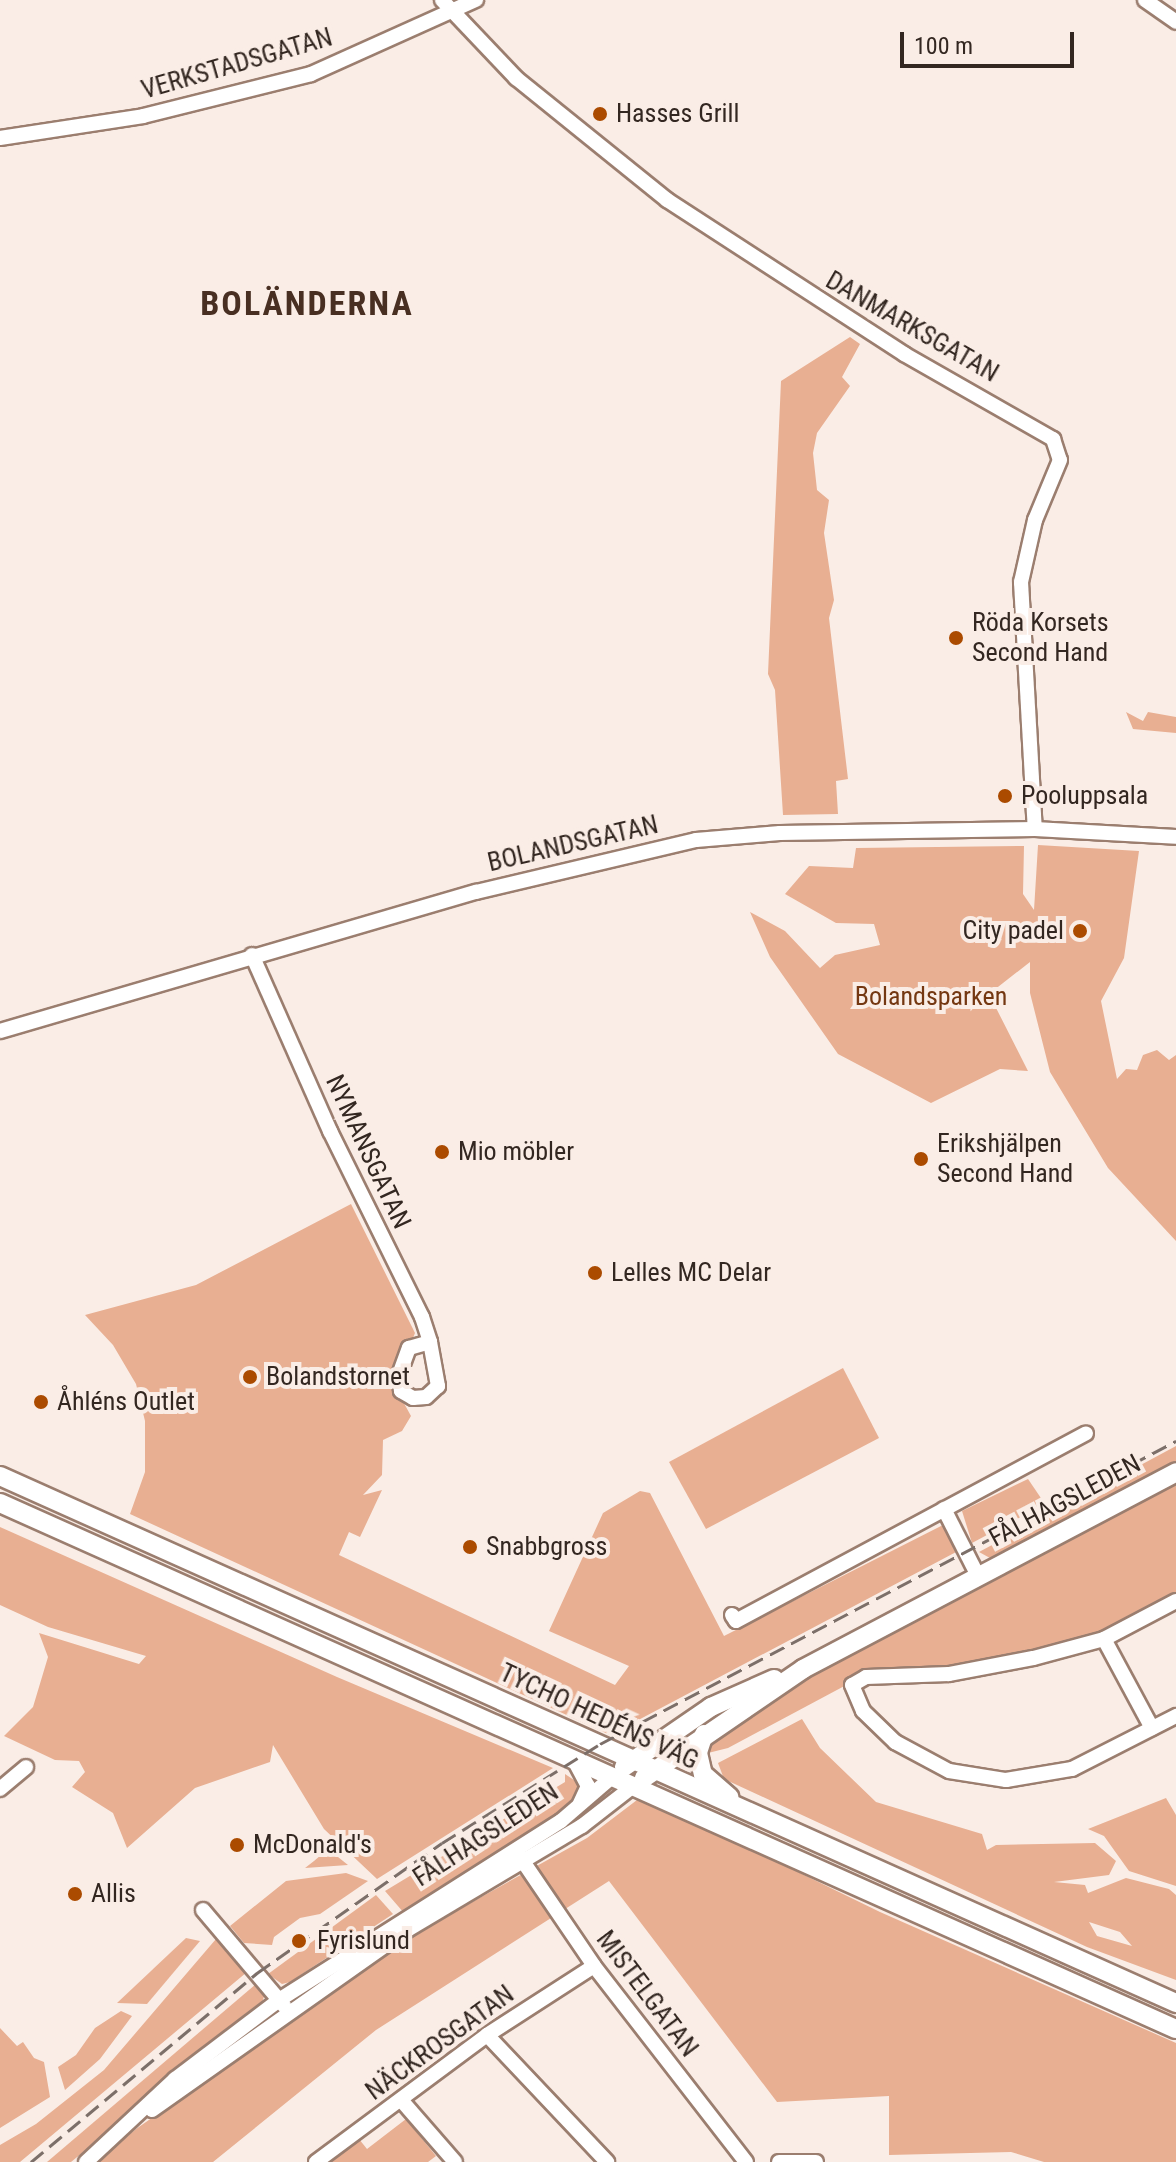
<!DOCTYPE html>
<html>
<head>
<meta charset="utf-8">
<style>
  body { margin:0 }
  #map { position:relative; width:1176px; height:2162px; overflow:hidden; background:#faede6; font-family:"Roboto Condensed",sans-serif }
  div>[style] { position:absolute }
  .green>* { inset:0; background:#e8af92 }
  .roads { filter:drop-shadow(2px 0 #9b7e6f) drop-shadow(-2px 0 #9b7e6f) drop-shadow(0 2px #9b7e6f) drop-shadow(0 -2px #9b7e6f) }
  .minor>* { height:14px; margin:-7px; padding:0 7px; transform-origin:7px; border-radius:7px; background:#fff }
  .major>* { height:18px; margin:-9px; padding:0 9px; transform-origin:9px; border-radius:9px; background:#fff }
  .rail>* { height:3px; margin-top:-1.5px; transform-origin:0; background:repeating-linear-gradient(90deg,#7c6f69 0 16px,transparent 0 24px) }
  .dots>* { width:22px; height:22px; translate:-50% -50%; box-sizing:border-box; border:4px solid #faede6; border-radius:50% }
  span { translate:-50% -50%; white-space:nowrap; text-align:center; line-height:1.15; -webkit-text-stroke:8px #faede6; paint-order:stroke }
  .street-label { font-size:26px; color:#332721 }
  .poi-label { font-size:26px; color:#332721 }
  .left { translate:0 -50%; text-align:left }
  .right { translate:-100% -50%; text-align:right }
  .park-label { font-size:26px; color:#743711 }
  .district-label { font-size:34px; color:#482f22; font-weight:700; letter-spacing:2px }
  .scale { position:absolute; left:900px; top:32px; width:174px; height:36px; box-sizing:border-box; border:4px solid #332721; border-top:0; padding-left:10px; font-size:24px; line-height:28px; white-space:nowrap; color:#332721; -webkit-text-stroke:6px #faede6; paint-order:stroke }
</style>
</head>
<body>
<div id="map">
  <div class="green">
    <div style="clip-path:polygon(850px 337px,860px 344px,842px 377px,850px 386px,817px 433px,813px 453px,817px 490px,829px 500px,824px 533px,834px 600px,829px 618px,848px 779px,836px 781px,838px 814px,783px 815px,775px 690px,768px 674px,781px 381px)"></div>
    <div style="clip-path:polygon(1126px 712px,1143px 721px,1148px 712px,1176px 717px,1176px 733px,1133px 729px)"></div>
    <div style="clip-path:polygon(1038px 845px,1139px 851px,1124px 958px,1101px 1001px,1117px 1079px,1126px 1069px,1137px 1070px,1143px 1055px,1157px 1050px,1169px 1060px,1176px 1055px,1176px 1241px,1108px 1168px,1050px 1072px,1030px 993px,1030px 962px,989px 994px,1028px 1071px,1000px 1069px,931px 1103px,838px 1054px,770px 957px,750px 912px,785px 931px,820px 968px,835px 955px,880px 945px,874px 924px,836px 923px,785px 894px,809px 866px,853px 868px,856px 848px,1024px 846px,1023px 894px,1034px 910px)"></div>
    <div style="clip-path:polygon(351px 1204px,415px 1333px,394px 1386px,373px 1376px,400px 1396px,411px 1416px,402px 1431px,383px 1440px,382px 1475px,363px 1495px,382px 1490px,360px 1537px,349px 1532px,339px 1555px,615px 1685px,629px 1666px,549px 1631px,603px 1513px,640px 1491px,650px 1493px,724px 1636px,943px 1525px,958px 1551px,610px 1735px,130px 1514px,145px 1472px,145px 1421px,136px 1384px,113px 1345px,85px 1315px,196px 1285px)"></div>
    <div style="clip-path:polygon(843px 1368px,879px 1438px,706px 1529px,669px 1462px)"></div>
    <div style="clip-path:polygon(1176px 1446px,1176px 1461px,990px 1558px,979px 1552px)"></div>
    <div style="clip-path:polygon(1028px 1479px,1045px 1504px,972px 1543px,962px 1511px)"></div>
    <div style="clip-path:polygon(1176px 1483px,1176px 1601px,1104px 1639px,1033px 1658px,850px 1683px,728px 1748px,708px 1753px,706px 1760px,706px 1750px,711px 1741px,798px 1683px)"></div>
    <div style="clip-path:polygon(0 1527px,337px 1677px,553px 1768px,377px 1879px,324px 1829px,273px 1745px,270px 1762px,195px 1788px,127px 1848px,113px 1813px,72px 1787px,85px 1772px,79px 1761px,55px 1760px,4px 1736px,33px 1707px,48px 1657px,39px 1633px,139px 1664px,146px 1656px,48px 1627px,0 1605px)"></div>
    <div style="clip-path:polygon(evenodd,802px 1719px,820px 1748px,876px 1802px,982px 1834px,987px 1850px,996px 1845px,1095px 1843px,1116px 1861px,1109px 1875px,1054px 1882px,1085px 1885px,1088px 1893px,1126px 1878px,1169px 1889px,1176px 1895px,1176px 1980px,1087px 1947px,724px 1779px,718px 1763px,802px 1719px,1089px 1922px,1120px 1932px,1132px 1946px,1097px 1936px,1089px 1922px)"></div>
    <div style="clip-path:polygon(565px 1774px,580px 1784px,581px 1796px,549px 1821px,404px 1913px,385px 1891px,565px 1782px)"></div>
    <div style="clip-path:polygon(1166px 1798px,1176px 1815px,1176px 1886px,1129px 1871px,1104px 1836px,1088px 1829px)"></div>
    <div style="clip-path:polygon(637px 1800px,687px 1818px,880px 1912px,1176px 2043px,1176px 2162px,1044px 2162px,1011px 2152px,889px 2155px,889px 2096px,777px 2102px,609px 1881px,376px 2030px,213px 2162px,97px 2162px,136px 2129px,413px 1935px,587px 1838px)"></div>
    <div style="clip-path:polygon(328px 1849px,348px 1865px,305px 1868px,314px 1861px)"></div>
    <div style="clip-path:polygon(346px 1873px,368px 1881px,320px 1914px,300px 1918px,274px 1937px,272px 1945px,244px 1943px,230px 1926px,286px 1881px)"></div>
    <div style="clip-path:polygon(376px 1895px,393px 1914px,290px 1982px,282px 1984px,268px 1974px)"></div>
    <div style="clip-path:polygon(186px 1938px,200px 1941px,147px 2004px,117px 2003px)"></div>
    <div style="clip-path:polygon(216px 1939px,247px 1972px,20px 2162px,0 2162px,0 2145px,36px 2124px,104px 2070px)"></div>
    <div style="clip-path:polygon(256px 1984px,265px 1994px,260px 2008px,71px 2162px,47px 2162px)"></div>
    <div style="clip-path:polygon(121px 2011px,132px 2016px,100px 2059px,65px 2090px,58px 2067px,76px 2055px,95px 2028px)"></div>
    <div style="clip-path:polygon(0 2028px,17px 2046px,23px 2042px,34px 2058px,44px 2062px,50px 2097px,0 2128px)"></div>
    <div style="clip-path:polygon(406px 2119px,436px 2156px,428px 2162px,328px 2162px,359px 2139px,367px 2149px)"></div>
  </div>
  <div class="roads">
    <div class="minor">
      <div style="left:442px;top:0;width:108px;rotate:46.5deg"></div>
      <div style="left:516px;top:78px;width:194px;rotate:38.9deg"></div>
      <div style="left:667px;top:200px;width:283px;rotate:33deg"></div>
      <div style="left:904px;top:354px;width:172px;rotate:29.7deg"></div>
      <div style="left:1053px;top:439px;width:22px;rotate:72deg"></div>
      <div style="left:1060px;top:460px;width:65px;rotate:112.6deg"></div>
      <div style="left:1035px;top:520px;width:64px;rotate:102.7deg"></div>
      <div style="left:1021px;top:582px;width:247px;rotate:86.8deg"></div>
      <div style="left:1145px;top:0;width:38px;rotate:35deg"></div>
      <div style="left:0;top:138px;width:145px;rotate:-8.7deg"></div>
      <div style="left:143px;top:116px;width:173px;rotate:-14deg"></div>
      <div style="left:311px;top:74px;width:181px;rotate:-24.2deg"></div>
      <div style="left:252px;top:955px;width:193px;rotate:66.1deg"></div>
      <div style="left:330px;top:1131px;width:208px;rotate:63.7deg"></div>
      <div style="left:422px;top:1317px;width:26px;rotate:72deg"></div>
      <div style="left:430px;top:1342px;width:45px;rotate:79.7deg"></div>
      <div style="left:438px;top:1386px;width:16px;rotate:137deg"></div>
      <div style="left:426px;top:1397px;width:13px;rotate:176deg"></div>
      <div style="left:413px;top:1398px;width:14px;rotate:-150deg"></div>
      <div style="left:401px;top:1391px;width:16px;rotate:-97deg"></div>
      <div style="left:399px;top:1375px;width:29px;rotate:-70deg"></div>
      <div style="left:409px;top:1348px;width:22px;rotate:-16deg"></div>
      <div style="left:0;top:1031px;width:496px;rotate:-16.3deg"></div>
      <div style="left:476px;top:892px;width:226px;rotate:-13.3deg"></div>
      <div style="left:696px;top:840px;width:84px;rotate:-4.8deg"></div>
      <div style="left:780px;top:833px;width:255px;rotate:-0.9deg"></div>
      <div style="left:1035px;top:829px;width:141px;rotate:3.2deg"></div>
      <div style="left:944px;top:1509px;width:75px;rotate:63.1deg"></div>
      <div style="left:1176px;top:1601px;width:81px;rotate:152.2deg"></div>
      <div style="left:1104px;top:1639px;width:73px;rotate:165deg"></div>
      <div style="left:1033px;top:1658px;width:86px;rotate:169.2deg"></div>
      <div style="left:949px;top:1674px;width:83px;rotate:177.9deg"></div>
      <div style="left:866px;top:1677px;width:16px;rotate:150deg"></div>
      <div style="left:852px;top:1685px;width:28px;rotate:67deg"></div>
      <div style="left:863px;top:1711px;width:45px;rotate:44.1deg"></div>
      <div style="left:895px;top:1742px;width:61px;rotate:28.2deg"></div>
      <div style="left:949px;top:1771px;width:58px;rotate:9deg"></div>
      <div style="left:1006px;top:1780px;width:67px;rotate:-9.5deg"></div>
      <div style="left:1072px;top:1769px;width:117px;rotate:-27deg"></div>
      <div style="left:732px;top:1615px;width:7px;rotate:56deg"></div>
      <div style="left:736px;top:1621px;width:397px;rotate:-28.2deg"></div>
      <div style="left:1104px;top:1639px;width:101px;rotate:61.7deg"></div>
      <div style="left:574px;top:1760px;width:30px;rotate:62deg"></div>
      <div style="left:588px;top:1786px;width:19px;rotate:115deg"></div>
      <div style="left:0;top:1789px;width:34px;rotate:-40deg"></div>
      <div style="left:518px;top:1854px;width:135px;rotate:55.8deg"></div>
      <div style="left:594px;top:1966px;width:248px;rotate:52.2deg"></div>
      <div style="left:203px;top:1910px;width:126px;rotate:49.8deg"></div>
      <div style="left:487px;top:2035px;width:175px;rotate:46.6deg"></div>
      <div style="left:401px;top:2100px;width:82px;rotate:48.9deg"></div>
      <div style="left:152px;top:2110px;width:314px;rotate:-35.2deg"></div>
      <div style="left:409px;top:1929px;width:201px;rotate:-30.8deg"></div>
      <div style="left:582px;top:1826px;width:63px;rotate:-38deg"></div>
      <div style="left:86px;top:2162px;width:122px;rotate:-43deg"></div>
      <div style="left:175px;top:2079px;width:131px;rotate:-37.2deg"></div>
      <div style="left:279px;top:2000px;width:334px;rotate:-32.4deg"></div>
      <div style="left:561px;top:1821px;width:67px;rotate:-40.8deg"></div>
      <div style="left:316px;top:2162px;width:213px;rotate:-36.6deg"></div>
      <div style="left:487px;top:2035px;width:127px;rotate:-32.8deg"></div>
      <div style="left:779px;top:2162px;width:37px"></div>
    </div>
    <div class="major">
      <div style="left:0;top:1476px;width:1289px;rotate:24.14deg"></div>
      <div style="left:0;top:1503px;width:1288px;rotate:24.1deg"></div>
      <div style="left:704px;top:1734px;width:20px;rotate:108deg"></div>
      <div style="left:698px;top:1753px;width:22px;rotate:77deg"></div>
      <div style="left:703px;top:1774px;width:35px;rotate:41deg"></div>
      <div style="left:624px;top:1767px;width:106px;rotate:-34.6deg"></div>
      <div style="left:711px;top:1707px;width:69px;rotate:-24deg"></div>
      <div style="left:644px;top:1778px;width:193px;rotate:-34.4deg"></div>
      <div style="left:803px;top:1669px;width:422px;rotate:-27.8deg"></div>
    </div>
  </div>
  <div class="rail">
    <div style="left:31px;top:2162px;width:295px;rotate:-39.9deg"></div>
    <div style="left:257px;top:1973px;width:226px;rotate:-35.1deg"></div>
    <div style="left:442px;top:1843px;width:186px;rotate:-32.1deg"></div>
    <div style="left:600px;top:1744px;width:651px;rotate:-27.75deg"></div>
  </div>
  <div class="dots">
    <div style="left:600px;top:114px;background:#ab4b00"></div>
    <div style="left:956px;top:638px;background:#ab4b00"></div>
    <div style="left:1005px;top:796px;background:#ab4b00"></div>
    <div style="left:1080px;top:931px;background:#ab4b00"></div>
    <div style="left:442px;top:1152px;background:#ab4b00"></div>
    <div style="left:921px;top:1159px;background:#ab4b00"></div>
    <div style="left:595px;top:1273px;background:#ab4b00"></div>
    <div style="left:250px;top:1377px;background:#ab4b00"></div>
    <div style="left:41px;top:1402px;background:#ab4b00"></div>
    <div style="left:470px;top:1547px;background:#ab4b00"></div>
    <div style="left:237px;top:1845px;background:#ab4b00"></div>
    <div style="left:75px;top:1894px;background:#ab4b00"></div>
    <div style="left:299px;top:1941px;background:#ab4b00"></div>
  </div>
  <div class="street-label">
    <span style="left:237px;top:64px;rotate:-16deg">VERKSTADSGATAN</span>
    <span style="left:912px;top:327px;rotate:30deg">DANMARKSGATAN</span>
    <span style="left:573px;top:844px;rotate:-13deg">BOLANDSGATAN</span>
    <span style="left:368px;top:1152px;rotate:65deg">NYMANSGATAN</span>
    <span style="left:1065px;top:1501px;rotate:-28deg">FÅLHAGSLEDEN</span>
    <span style="left:599px;top:1717px;rotate:25deg">TYCHO HEDÉNS VÄG</span>
    <span style="left:486px;top:1835px;rotate:-33deg">FÅLHAGSLEDEN</span>
    <span style="left:647px;top:1994px;rotate:53deg">MISTELGATAN</span>
    <span style="left:440px;top:2043px;rotate:-36deg">NÄCKROSGATAN</span>
  </div>
  <div class="poi-label">
    <span class="left" style="left:616px;top:114px">Hasses Grill</span>
    <span class="left" style="left:972px;top:638px">Röda Korsets<br>Second Hand</span>
    <span class="left" style="left:1021px;top:796px">Pooluppsala</span>
    <span class="right" style="left:1064px;top:931px">City padel</span>
    <span class="left" style="left:937px;top:1159px">Erikshjälpen<br>Second Hand</span>
    <span class="left" style="left:458px;top:1152px">Mio möbler</span>
    <span class="left" style="left:611px;top:1273px">Lelles MC Delar</span>
    <span class="left" style="left:266px;top:1377px">Bolandstornet</span>
    <span class="left" style="left:57px;top:1402px">Åhléns Outlet</span>
    <span class="left" style="left:486px;top:1547px">Snabbgross</span>
    <span class="left" style="left:253px;top:1845px">McDonald's</span>
    <span class="left" style="left:91px;top:1894px">Allis</span>
    <span class="left" style="left:317px;top:1941px">Fyrislund</span>
  </div>
  <div class="park-label">
    <span style="left:931px;top:997px">Bolandsparken</span>
  </div>
  <div class="district-label">
    <span style="left:307px;top:304px">BOLÄNDERNA</span>
  </div>
  <div class="scale">100 m</div>
</div>
</body>
</html>
